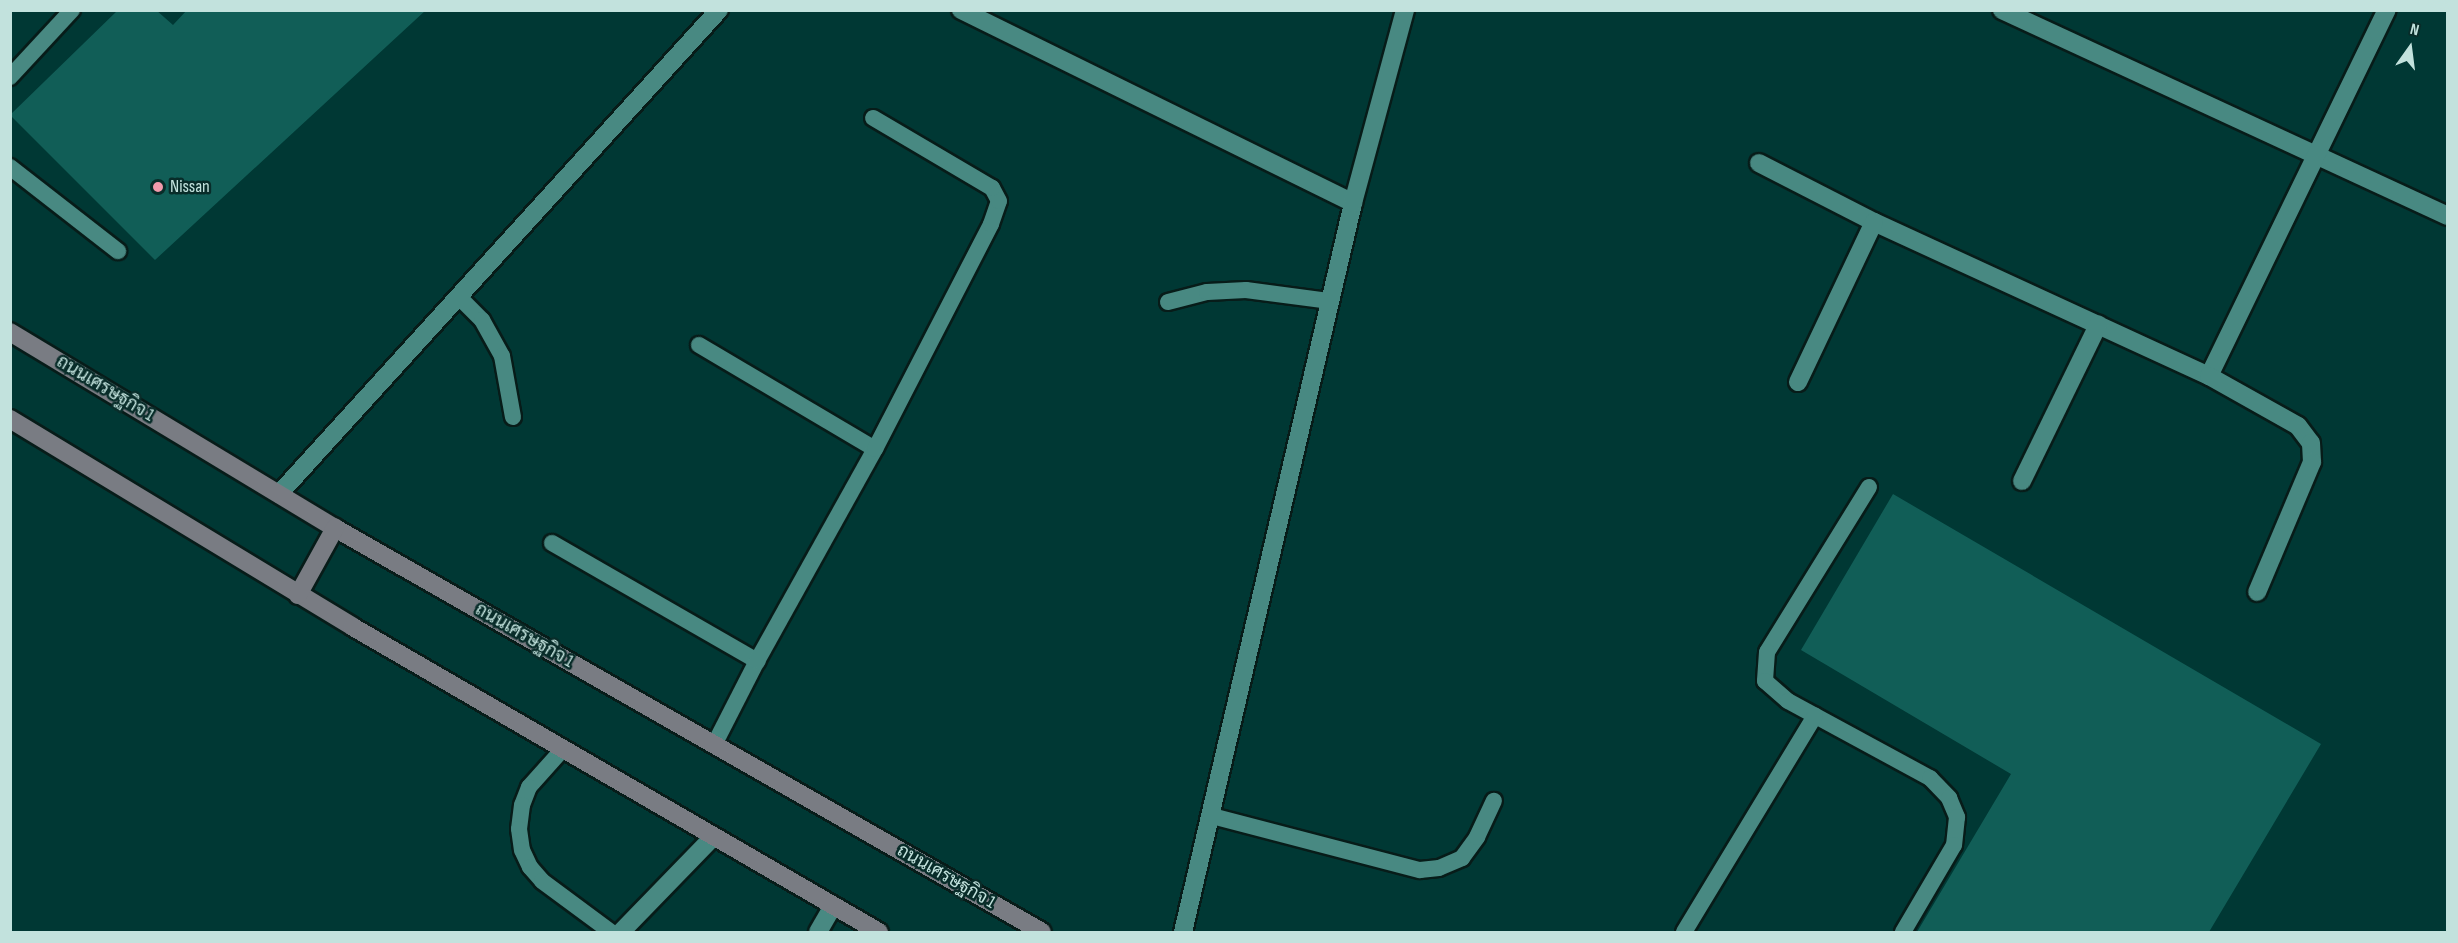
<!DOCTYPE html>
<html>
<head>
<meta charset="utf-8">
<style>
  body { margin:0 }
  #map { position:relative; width:2458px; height:943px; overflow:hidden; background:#003834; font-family:"Sofia Sans Condensed",Sarabun,sans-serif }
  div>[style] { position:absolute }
  .building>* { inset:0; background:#115e57 }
  .roads { filter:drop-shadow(2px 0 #071c19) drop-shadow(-2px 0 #071c19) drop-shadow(0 2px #071c19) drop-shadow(0 -2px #071c19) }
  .lane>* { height:16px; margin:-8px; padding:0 8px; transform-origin:8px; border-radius:8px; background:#488982 }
  .street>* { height:18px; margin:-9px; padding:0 9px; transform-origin:9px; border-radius:9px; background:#488982 }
  .secondary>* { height:18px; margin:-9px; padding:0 9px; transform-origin:9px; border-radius:9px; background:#797c83 }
  .dots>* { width:16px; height:16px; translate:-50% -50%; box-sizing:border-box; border:3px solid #082c29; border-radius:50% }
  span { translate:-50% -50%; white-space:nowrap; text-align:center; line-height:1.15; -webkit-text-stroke:5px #082c29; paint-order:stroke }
  .poi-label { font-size:18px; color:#c2e2dd }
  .left { translate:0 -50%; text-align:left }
  .street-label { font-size:18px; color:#c2e2dd }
  .frame { position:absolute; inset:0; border:12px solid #c2e2dd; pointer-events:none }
  .north { position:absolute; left:2380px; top:18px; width:60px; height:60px; -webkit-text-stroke:4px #082c29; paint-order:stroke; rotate:14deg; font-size:16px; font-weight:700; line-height:24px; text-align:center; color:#c2e2dd }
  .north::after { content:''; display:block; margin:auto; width:21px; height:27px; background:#c2e2dd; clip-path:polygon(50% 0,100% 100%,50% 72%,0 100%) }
</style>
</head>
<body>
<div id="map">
  <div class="building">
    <div style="clip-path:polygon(118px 10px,156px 10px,173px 25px,187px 10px,426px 10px,155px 260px,10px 115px)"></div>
    <div style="clip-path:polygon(1893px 494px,2321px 744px,2209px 932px,1917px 932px,2011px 774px,1801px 650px)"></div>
  </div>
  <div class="roads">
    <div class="lane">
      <div style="left:10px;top:77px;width:91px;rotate:-47.2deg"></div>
      <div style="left:10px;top:167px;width:137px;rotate:37.9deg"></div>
      <div style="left:459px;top:297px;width:33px;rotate:45deg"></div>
      <div style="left:482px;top:320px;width:41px;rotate:60.9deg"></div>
      <div style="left:502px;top:356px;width:62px;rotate:79.8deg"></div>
      <div style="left:1168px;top:302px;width:40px;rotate:-14.4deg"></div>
      <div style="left:1207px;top:292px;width:39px;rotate:-3deg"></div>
      <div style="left:1246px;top:290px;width:85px;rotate:7.5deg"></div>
      <div style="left:699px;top:345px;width:204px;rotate:30.6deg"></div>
      <div style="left:1869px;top:487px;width:194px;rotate:121.7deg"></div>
      <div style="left:1767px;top:652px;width:29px;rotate:94deg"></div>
      <div style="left:1765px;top:681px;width:30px;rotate:41deg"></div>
      <div style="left:1788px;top:701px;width:162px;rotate:28.5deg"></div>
      <div style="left:1930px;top:778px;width:28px;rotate:46deg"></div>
      <div style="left:1949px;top:798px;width:21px;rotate:67deg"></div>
      <div style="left:1957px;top:817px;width:28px;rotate:96deg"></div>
      <div style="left:1954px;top:845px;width:101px;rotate:120.4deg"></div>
      <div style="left:552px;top:543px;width:237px;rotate:29.9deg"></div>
      <div style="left:714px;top:745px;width:94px;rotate:-62.9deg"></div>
      <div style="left:757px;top:661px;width:243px;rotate:-60.9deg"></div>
      <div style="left:875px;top:449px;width:253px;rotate:-62.7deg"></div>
      <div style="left:991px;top:224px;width:24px;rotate:-71deg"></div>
      <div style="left:999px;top:201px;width:15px;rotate:-118deg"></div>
      <div style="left:992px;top:188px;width:138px;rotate:-149.5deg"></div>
      <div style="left:563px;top:749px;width:51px;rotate:131.8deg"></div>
      <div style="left:529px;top:787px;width:19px;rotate:111deg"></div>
      <div style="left:522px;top:805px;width:24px;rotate:97deg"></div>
      <div style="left:519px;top:829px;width:21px;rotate:82deg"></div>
      <div style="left:522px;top:850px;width:19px;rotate:65deg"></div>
      <div style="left:530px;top:867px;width:18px;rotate:49deg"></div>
      <div style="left:542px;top:881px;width:86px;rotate:36.5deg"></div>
      <div style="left:1212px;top:816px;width:215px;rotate:14.6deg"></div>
      <div style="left:1420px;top:870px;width:19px;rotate:-6deg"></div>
      <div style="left:1439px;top:868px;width:25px;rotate:-23deg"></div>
      <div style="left:1462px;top:858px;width:26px;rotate:-54deg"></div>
      <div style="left:1477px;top:837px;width:40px;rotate:-65deg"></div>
      <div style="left:1684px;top:932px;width:253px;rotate:-58.8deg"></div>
    </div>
    <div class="street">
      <div style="left:961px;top:10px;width:437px;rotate:26.2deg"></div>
      <div style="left:2002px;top:10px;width:491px;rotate:24.8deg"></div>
      <div style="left:1759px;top:163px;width:129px;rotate:27.2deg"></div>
      <div style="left:1874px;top:222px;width:369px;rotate:24.7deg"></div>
      <div style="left:2209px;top:376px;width:407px;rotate:-64.1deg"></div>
      <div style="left:2209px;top:376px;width:102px;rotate:29.3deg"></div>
      <div style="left:2298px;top:426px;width:21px;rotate:53deg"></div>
      <div style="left:2311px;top:443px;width:19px;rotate:87deg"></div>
      <div style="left:2312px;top:462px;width:141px;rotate:112.9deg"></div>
      <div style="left:1798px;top:382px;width:177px;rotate:-64.6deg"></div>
      <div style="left:2022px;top:481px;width:174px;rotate:-64deg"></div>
      <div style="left:279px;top:494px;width:654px;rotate:-47.73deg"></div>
      <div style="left:621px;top:932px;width:132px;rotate:-45.9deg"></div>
      <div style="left:818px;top:932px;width:30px;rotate:-60deg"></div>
      <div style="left:1183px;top:932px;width:749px;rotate:-76.87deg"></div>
      <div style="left:1353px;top:203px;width:200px;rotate:-74.9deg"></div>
    </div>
    <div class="secondary">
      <div style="left:10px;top:332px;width:380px;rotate:31.1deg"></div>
      <div style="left:335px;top:528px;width:814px;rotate:29.74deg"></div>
      <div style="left:10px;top:419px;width:401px;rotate:31.2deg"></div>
      <div style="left:353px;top:627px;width:608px;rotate:30.11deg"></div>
      <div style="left:298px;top:595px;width:77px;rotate:-61.1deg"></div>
    </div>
  </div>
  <div class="dots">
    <div style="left:158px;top:187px;background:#f29aac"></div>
  </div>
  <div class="poi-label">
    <span class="left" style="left:170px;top:187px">Nissan</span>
  </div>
  <div class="street-label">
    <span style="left:105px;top:389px;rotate:31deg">ถนนเศรษฐกิจ 1</span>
    <span style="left:524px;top:636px;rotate:30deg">ถนนเศรษฐกิจ 1</span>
    <span style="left:946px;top:877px;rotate:30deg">ถนนเศรษฐกิจ 1</span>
  </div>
  <div class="frame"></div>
  <div class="north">N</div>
</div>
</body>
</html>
